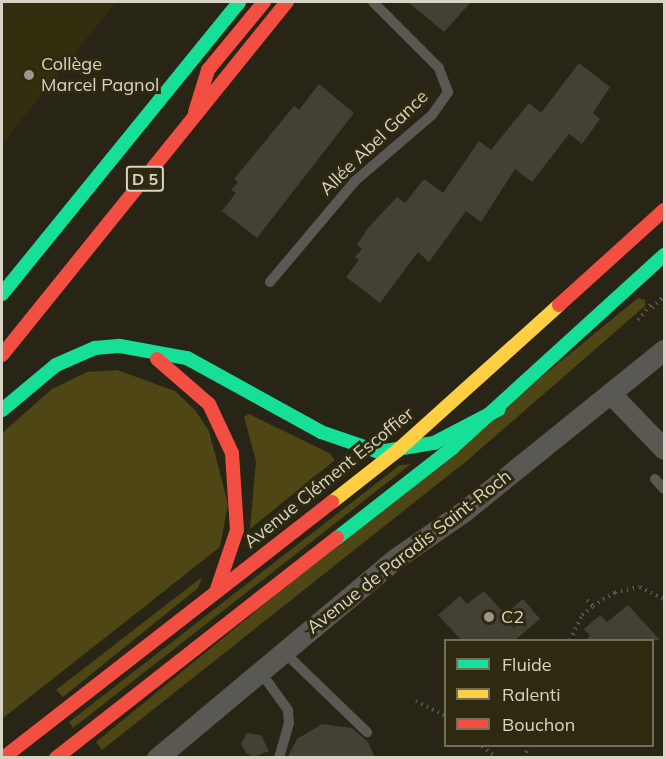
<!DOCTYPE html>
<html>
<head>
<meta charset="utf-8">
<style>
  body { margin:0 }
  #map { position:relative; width:666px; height:759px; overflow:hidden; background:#282516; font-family:Mulish,sans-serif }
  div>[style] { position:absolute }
  .built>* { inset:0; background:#332e0d }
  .green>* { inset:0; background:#4f4616 }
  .building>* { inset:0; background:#434134 }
  .path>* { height:4px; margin-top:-2px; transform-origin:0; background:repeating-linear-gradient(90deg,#5a5851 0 1.5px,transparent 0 6px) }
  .lane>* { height:10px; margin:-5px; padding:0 5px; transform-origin:5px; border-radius:5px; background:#595852 }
  .street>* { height:21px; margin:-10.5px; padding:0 10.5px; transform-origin:10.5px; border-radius:10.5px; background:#595852 }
  .fast>* { height:14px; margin:-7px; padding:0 7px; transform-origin:7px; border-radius:7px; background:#16e098 }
  .slow>* { height:14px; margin:-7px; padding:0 7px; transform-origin:7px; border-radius:7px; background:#ffcf43 }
  .jam>* { height:14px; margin:-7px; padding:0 7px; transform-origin:7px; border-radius:7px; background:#f24e42 }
  .dots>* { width:16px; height:16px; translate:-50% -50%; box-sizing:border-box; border:3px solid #2f2a0f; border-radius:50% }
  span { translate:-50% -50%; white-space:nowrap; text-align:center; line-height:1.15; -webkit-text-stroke:6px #2f2a0f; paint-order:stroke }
  .shield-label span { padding:2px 4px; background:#2f2a0f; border:2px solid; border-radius:4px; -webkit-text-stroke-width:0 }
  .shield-label { font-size:16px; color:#d7d4c5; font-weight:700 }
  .poi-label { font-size:18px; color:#d7d4c5 }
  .left { translate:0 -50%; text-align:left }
  .street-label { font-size:18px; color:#d7d4c5 }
  .frame { position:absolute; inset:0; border:3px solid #d7d4c5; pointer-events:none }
  .legend { position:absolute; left:444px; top:639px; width:210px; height:108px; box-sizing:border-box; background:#2f2a0f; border:2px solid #726e58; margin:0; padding:8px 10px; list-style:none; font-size:18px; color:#d7d4c5 }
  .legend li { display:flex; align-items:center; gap:12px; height:30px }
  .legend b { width:30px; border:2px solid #726e58 }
</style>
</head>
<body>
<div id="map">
  <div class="built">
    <div style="clip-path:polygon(2px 2px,116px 2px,2px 144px)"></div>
  </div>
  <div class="green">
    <div style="clip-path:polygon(638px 298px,645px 300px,645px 306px,469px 459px,102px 750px,96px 742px)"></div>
    <div style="clip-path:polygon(117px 370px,175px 391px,195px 410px,209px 431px,228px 504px,220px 547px,2px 719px,2px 433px,52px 389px,87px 372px)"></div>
    <div style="clip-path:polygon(249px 414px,329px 453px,335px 460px,250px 529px,256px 461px,244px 417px)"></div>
    <div style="clip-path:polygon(411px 464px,73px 728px,69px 722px,400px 465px)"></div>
    <div style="clip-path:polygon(202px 577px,198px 588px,63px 697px,56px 690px)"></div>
  </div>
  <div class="building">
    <div style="clip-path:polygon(408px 2px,471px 2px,444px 32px)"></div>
    <div style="clip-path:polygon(579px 63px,610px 87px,593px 113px,600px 119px,582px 144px,569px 134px,532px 182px,515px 169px,481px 222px,466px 211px,429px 262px,418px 252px,380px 303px,346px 277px,359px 260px,355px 257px,362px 249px,357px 245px,368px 228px,397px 197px,405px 203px,424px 179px,443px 193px,479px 141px,491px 150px,529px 103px,541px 113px)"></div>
    <div style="clip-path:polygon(319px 84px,354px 113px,257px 238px,222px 211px,236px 193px,231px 190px,238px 182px,234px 179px,294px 106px,299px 110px)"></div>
    <div style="clip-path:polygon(484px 591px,505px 614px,523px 599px,540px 619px,515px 640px,461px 640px,438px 615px,460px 596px,467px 604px)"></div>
    <div style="clip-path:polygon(628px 605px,660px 640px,585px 640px,590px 636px,584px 629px,600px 615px,607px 622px)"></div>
    <div style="clip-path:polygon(322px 724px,352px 728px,368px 742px,375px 758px,287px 758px,297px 739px)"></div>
    <div style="clip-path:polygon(247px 733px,261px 735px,269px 751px,254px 757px,246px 753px,241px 744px)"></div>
  </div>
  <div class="path">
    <div style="left:652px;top:308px;width:17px;rotate:-45deg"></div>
    <div style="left:638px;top:320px;width:22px;rotate:-51deg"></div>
    <div style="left:587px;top:600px;width:8px;rotate:45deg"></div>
    <div style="left:593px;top:606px;width:26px;rotate:-32deg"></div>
    <div style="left:615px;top:592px;width:25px;rotate:-11deg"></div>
    <div style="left:640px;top:587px;width:27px;rotate:27deg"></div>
    <div style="left:570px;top:640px;width:28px;rotate:-64deg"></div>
    <div style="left:582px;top:615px;width:14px;rotate:-39deg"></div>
    <div style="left:416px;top:701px;width:34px;rotate:27deg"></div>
    <div style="left:482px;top:746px;width:19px;rotate:39deg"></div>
    <div style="left:524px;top:758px;width:13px;rotate:-67deg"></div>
  </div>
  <div class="lane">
    <div style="left:270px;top:282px;width:132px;rotate:-49.9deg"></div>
    <div style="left:355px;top:181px;width:101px;rotate:-40.6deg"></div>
    <div style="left:432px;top:115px;width:28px;rotate:-55deg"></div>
    <div style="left:448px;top:92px;width:26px;rotate:-111deg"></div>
    <div style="left:439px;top:68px;width:93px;rotate:-135deg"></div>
    <div style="left:655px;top:479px;width:13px;rotate:48deg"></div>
    <div style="left:283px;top:651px;width:117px;rotate:44deg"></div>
    <div style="left:259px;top:670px;width:49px;rotate:54.1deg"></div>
    <div style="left:288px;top:710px;width:13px;rotate:86deg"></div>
    <div style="left:289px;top:723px;width:36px;rotate:106deg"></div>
  </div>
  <div class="street">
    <div style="left:611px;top:394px;width:76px;rotate:46.1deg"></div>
    <div style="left:157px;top:758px;width:310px;rotate:-39.9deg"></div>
    <div style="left:395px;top:559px;width:83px;rotate:-34.7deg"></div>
    <div style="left:463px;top:512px;width:258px;rotate:-38.9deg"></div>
  </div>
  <div class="fast">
    <div style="left:2px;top:294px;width:376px;rotate:-50.9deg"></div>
    <div style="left:2px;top:410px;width:70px;rotate:-39.8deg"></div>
    <div style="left:56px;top:365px;width:43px;rotate:-23.6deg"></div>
    <div style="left:95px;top:348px;width:25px;rotate:-5deg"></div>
    <div style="left:120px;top:346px;width:68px;rotate:10.2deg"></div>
    <div style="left:187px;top:358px;width:153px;rotate:28.9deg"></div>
    <div style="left:321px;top:432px;width:61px;rotate:19deg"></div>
    <div style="left:379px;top:452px;width:56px;rotate:-9.3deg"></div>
    <div style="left:434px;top:443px;width:73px;rotate:-27.6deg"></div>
    <div style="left:337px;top:538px;width:146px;rotate:-38deg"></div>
    <div style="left:452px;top:448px;width:287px;rotate:-42.3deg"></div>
  </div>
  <div class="slow">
    <div style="left:332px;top:502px;width:83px;rotate:-38.1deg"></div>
    <div style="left:397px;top:451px;width:218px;rotate:-42deg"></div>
  </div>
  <div class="jam">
    <div style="left:195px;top:112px;width:44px;rotate:-72.8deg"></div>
    <div style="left:208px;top:70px;width:88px;rotate:-50.5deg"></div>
    <div style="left:559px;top:305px;width:142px;rotate:-42.1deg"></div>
    <div style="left:2px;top:355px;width:454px;rotate:-51.1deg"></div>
    <div style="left:157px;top:359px;width:69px;rotate:40.9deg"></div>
    <div style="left:209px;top:404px;width:54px;rotate:64.9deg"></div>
    <div style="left:232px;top:453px;width:77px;rotate:86.3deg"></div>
    <div style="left:237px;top:530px;width:65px;rotate:108.7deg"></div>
    <div style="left:3px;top:758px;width:417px;rotate:-37.9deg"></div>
    <div style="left:56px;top:758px;width:357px;rotate:-38.1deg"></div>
  </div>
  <div class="dots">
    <div style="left:29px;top:75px;background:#9a9788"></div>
    <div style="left:489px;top:617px;background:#9a9788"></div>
  </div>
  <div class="shield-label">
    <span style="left:145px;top:179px">D 5</span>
  </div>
  <div class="poi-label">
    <span class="left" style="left:41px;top:75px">Collège<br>Marcel Pagnol</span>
    <span class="left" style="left:501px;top:617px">C2</span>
  </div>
  <div class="street-label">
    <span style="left:374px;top:143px;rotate:-44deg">Allée Abel Gance</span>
    <span style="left:329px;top:478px;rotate:-39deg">Avenue Clément Escoffier</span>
    <span style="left:409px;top:552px;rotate:-38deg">Avenue de Paradis Saint-Roch</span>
  </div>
  <div class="frame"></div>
  <ul class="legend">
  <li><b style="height:8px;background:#16e098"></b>Fluide</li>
  <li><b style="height:8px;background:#ffcf43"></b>Ralenti</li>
  <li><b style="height:8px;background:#f24e42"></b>Bouchon</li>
  </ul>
</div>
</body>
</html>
